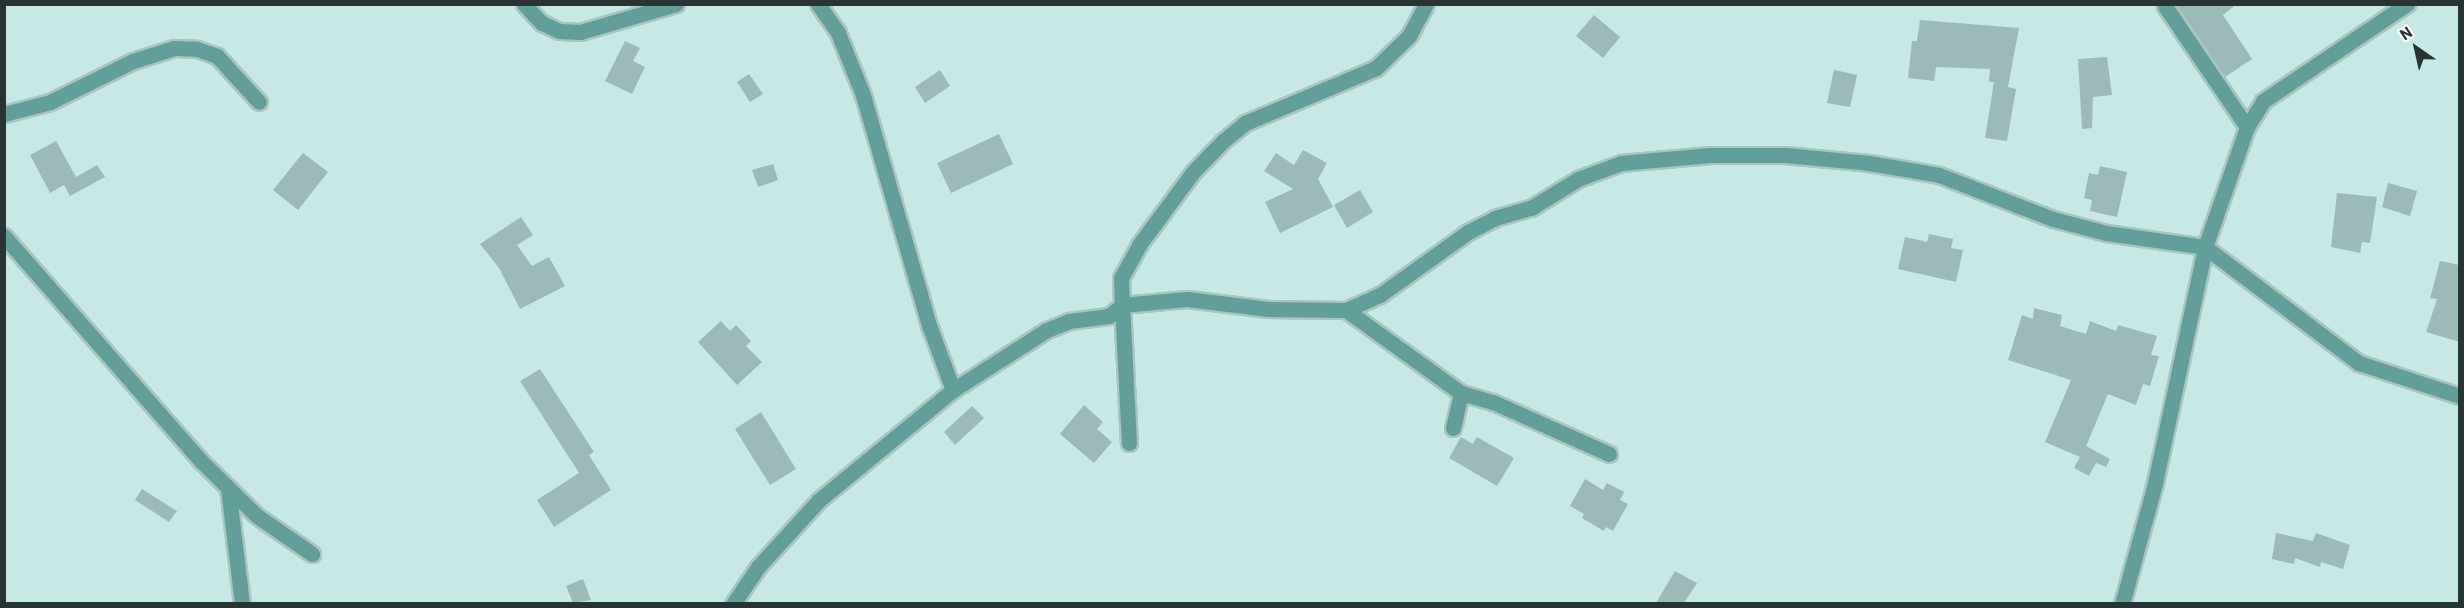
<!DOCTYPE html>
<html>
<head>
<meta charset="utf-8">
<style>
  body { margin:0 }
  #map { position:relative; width:2464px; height:608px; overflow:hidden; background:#c7e9e5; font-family:Barlow,sans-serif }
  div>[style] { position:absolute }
  .building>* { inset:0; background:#9abbb8 }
  .roads { filter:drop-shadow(2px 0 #a7c5c1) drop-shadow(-2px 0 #a7c5c1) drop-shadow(0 2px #a7c5c1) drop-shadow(0 -2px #a7c5c1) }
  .street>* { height:15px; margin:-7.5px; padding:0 7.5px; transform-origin:7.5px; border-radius:7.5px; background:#629f9a }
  span { translate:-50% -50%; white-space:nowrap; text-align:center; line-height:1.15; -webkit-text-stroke:4.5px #fff; paint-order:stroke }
  .frame { position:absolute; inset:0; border:6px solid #263433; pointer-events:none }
  .north { position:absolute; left:2386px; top:18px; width:60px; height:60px; -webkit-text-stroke:4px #fff; paint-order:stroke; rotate:326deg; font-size:16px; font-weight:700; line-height:24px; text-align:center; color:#263433 }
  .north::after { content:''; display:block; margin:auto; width:21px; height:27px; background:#263433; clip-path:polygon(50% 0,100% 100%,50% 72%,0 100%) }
</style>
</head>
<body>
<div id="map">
  <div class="building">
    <div style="clip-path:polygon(2176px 4px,2237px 4px,2223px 15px,2252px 59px,2225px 77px)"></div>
    <div style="clip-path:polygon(1594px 15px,1620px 37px,1603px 58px,1576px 36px)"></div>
    <div style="clip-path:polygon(1920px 20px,2019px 28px,2008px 87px,2016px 89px,2007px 141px,1985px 138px,1994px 82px,1989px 82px,1990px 69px,1936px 67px,1934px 81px,1908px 78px,1912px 41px,1917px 41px)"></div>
    <div style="clip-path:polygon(625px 41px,640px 48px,633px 61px,645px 67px,632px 94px,605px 81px)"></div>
    <div style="clip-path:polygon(2107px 57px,2112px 95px,2093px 97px,2092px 128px,2082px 129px,2078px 59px)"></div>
    <div style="clip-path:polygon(940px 70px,950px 86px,925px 103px,915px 87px)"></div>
    <div style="clip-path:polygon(1834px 70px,1857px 75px,1850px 107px,1827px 103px)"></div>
    <div style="clip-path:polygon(749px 74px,763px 94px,750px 102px,737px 82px)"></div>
    <div style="clip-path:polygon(999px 134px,1013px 164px,951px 193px,937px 163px)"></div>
    <div style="clip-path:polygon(56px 141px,76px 177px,97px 165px,105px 177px,70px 196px,64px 185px,50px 193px,30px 155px)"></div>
    <div style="clip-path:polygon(1303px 150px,1327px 163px,1318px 179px,1333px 207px,1280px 233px,1265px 202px,1293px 189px,1264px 171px,1276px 153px,1294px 165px)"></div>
    <div style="clip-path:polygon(303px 153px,328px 172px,298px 210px,273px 190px)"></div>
    <div style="clip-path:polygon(773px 164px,778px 180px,758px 187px,752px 170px)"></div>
    <div style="clip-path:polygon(2100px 166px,2127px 172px,2117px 217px,2090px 211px,2092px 200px,2084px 198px,2089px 173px,2098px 175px)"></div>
    <div style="clip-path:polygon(2388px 183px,2417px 191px,2410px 216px,2382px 207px)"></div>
    <div style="clip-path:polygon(1360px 190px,1373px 212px,1347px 228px,1334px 205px)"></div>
    <div style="clip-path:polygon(2337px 193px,2377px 197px,2370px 243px,2362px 242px,2360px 253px,2331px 247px)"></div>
    <div style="clip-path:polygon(521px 217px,533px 235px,517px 245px,532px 266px,549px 257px,565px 286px,520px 309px,499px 268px,480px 244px)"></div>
    <div style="clip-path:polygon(1929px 234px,1953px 239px,1951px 248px,1963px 250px,1956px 282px,1898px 269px,1905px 237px,1927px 242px)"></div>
    <div style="clip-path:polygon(2440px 261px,2460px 265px,2460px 342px,2426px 332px,2437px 299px,2430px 298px)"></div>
    <div style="clip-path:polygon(2034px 308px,2062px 315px,2060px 326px,2086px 334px,2090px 321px,2116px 331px,2118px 325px,2157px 336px,2151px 355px,2159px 356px,2150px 386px,2143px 384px,2136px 405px,2108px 394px,2086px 446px,2110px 459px,2106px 467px,2096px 463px,2089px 476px,2074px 468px,2080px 457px,2045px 442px,2071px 380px,2008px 360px,2022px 315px,2033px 319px)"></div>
    <div style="clip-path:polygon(721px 321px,730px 331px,736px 325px,751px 341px,746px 346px,762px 362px,737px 385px,698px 342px)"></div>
    <div style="clip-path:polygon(540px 369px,594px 452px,589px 455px,611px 490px,554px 527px,537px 500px,579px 473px,520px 381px)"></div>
    <div style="clip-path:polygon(1084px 405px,1103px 422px,1097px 429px,1112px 442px,1094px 463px,1060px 434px)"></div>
    <div style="clip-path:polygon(972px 406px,984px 418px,955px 445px,944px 432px)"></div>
    <div style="clip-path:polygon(761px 412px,796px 469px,770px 485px,735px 429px)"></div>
    <div style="clip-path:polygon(1461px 437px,1473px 444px,1477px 437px,1514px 458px,1497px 486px,1449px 458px)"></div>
    <div style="clip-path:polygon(1585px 479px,1603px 490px,1607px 483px,1624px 492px,1620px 500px,1628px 504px,1613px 531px,1606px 527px,1604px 531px,1582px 518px,1584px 514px,1570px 506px)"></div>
    <div style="clip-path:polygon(142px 489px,177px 511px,169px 522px,135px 500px)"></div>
    <div style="clip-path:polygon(2276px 533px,2313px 541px,2316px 533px,2350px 545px,2343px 569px,2321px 562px,2320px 567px,2295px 558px,2294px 564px,2272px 559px)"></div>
    <div style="clip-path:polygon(1675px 571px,1697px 583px,1684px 603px,1656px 603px)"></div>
    <div style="clip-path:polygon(583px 579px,591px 600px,573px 603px,566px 586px)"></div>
  </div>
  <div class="roads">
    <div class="street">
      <div style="left:524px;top:4px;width:26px;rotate:47deg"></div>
      <div style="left:542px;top:23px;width:19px;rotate:25deg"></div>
      <div style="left:559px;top:31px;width:21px;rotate:3deg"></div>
      <div style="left:580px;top:32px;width:100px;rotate:-16.3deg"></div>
      <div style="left:818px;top:4px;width:35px;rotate:55deg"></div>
      <div style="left:838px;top:33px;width:67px;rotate:68deg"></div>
      <div style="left:863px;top:95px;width:242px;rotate:74deg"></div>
      <div style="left:930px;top:328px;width:66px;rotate:69.6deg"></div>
      <div style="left:2165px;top:6px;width:146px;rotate:55.9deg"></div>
      <div style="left:4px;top:114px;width:48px;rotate:-14.6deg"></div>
      <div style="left:50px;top:102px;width:93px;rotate:-26.3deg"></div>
      <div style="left:133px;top:61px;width:43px;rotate:-17.6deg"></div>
      <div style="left:174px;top:48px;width:23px;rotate:2deg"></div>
      <div style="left:197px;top:49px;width:21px;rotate:19deg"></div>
      <div style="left:217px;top:56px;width:62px;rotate:47.6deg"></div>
      <div style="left:4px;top:236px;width:299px;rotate:48.8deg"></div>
      <div style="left:201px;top:461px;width:78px;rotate:44.5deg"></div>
      <div style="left:257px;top:516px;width:67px;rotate:34.6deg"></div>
      <div style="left:1346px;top:310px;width:142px;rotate:35.8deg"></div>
      <div style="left:1461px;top:393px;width:33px;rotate:16deg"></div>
      <div style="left:1493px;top:402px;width:127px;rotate:24.1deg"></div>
      <div style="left:1453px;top:428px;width:36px;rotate:-77deg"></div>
      <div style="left:1129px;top:443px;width:138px;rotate:-92.9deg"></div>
      <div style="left:1122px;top:305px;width:65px;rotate:-5.3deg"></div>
      <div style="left:1187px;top:299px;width:82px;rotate:7deg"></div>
      <div style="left:1268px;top:309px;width:78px;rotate:0.7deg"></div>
      <div style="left:1346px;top:310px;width:37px;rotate:-24deg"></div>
      <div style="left:1380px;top:295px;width:108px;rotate:-35.6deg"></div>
      <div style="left:1468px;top:232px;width:30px;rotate:-27deg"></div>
      <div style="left:1495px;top:218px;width:37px;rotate:-16deg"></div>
      <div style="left:1531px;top:208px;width:55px;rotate:-31.7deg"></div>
      <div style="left:1578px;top:179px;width:46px;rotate:-20.4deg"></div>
      <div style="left:1621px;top:163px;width:90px;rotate:-5.1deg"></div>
      <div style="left:1711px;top:155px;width:74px"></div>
      <div style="left:1785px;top:155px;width:84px;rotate:5.4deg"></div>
      <div style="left:1869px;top:163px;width:71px;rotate:9.7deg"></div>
      <div style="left:1939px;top:175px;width:122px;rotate:21.1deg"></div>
      <div style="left:2053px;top:219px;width:55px;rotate:14.8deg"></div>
      <div style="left:2106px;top:233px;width:100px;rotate:8deg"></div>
      <div style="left:2205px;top:247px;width:193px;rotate:37deg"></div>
      <div style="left:2359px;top:363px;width:106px;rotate:18.1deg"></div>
      <div style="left:228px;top:488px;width:117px;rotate:83.1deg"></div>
      <div style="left:733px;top:604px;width:45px;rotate:-56deg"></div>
      <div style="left:758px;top:567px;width:91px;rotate:-47.7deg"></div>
      <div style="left:819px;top:500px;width:173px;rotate:-39.4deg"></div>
      <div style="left:953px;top:390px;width:112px;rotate:-32.6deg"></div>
      <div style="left:1047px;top:330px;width:24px;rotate:-22deg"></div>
      <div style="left:1069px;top:321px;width:40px;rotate:-7.1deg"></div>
      <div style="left:1109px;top:316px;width:17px;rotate:-40deg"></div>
      <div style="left:1122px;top:305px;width:27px;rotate:-92deg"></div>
      <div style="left:1121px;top:278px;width:38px;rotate:-61deg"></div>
      <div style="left:1139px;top:245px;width:91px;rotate:-53.5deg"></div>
      <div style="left:1193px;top:172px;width:43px;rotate:-45.9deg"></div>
      <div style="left:1223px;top:141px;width:28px;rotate:-39deg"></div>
      <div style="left:1245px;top:123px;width:142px;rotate:-22.8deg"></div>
      <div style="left:1376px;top:68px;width:46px;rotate:-44.1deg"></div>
      <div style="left:1409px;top:36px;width:36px;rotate:-62deg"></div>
      <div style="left:2122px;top:604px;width:125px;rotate:-74.7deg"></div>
      <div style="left:2155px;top:483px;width:241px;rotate:-78deg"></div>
      <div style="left:2205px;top:247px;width:127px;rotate:-70.7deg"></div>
      <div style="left:2247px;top:127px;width:31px;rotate:-58deg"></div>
      <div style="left:2263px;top:101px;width:174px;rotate:-34deg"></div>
    </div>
  </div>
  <div class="frame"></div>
  <div class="north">N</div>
</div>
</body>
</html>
